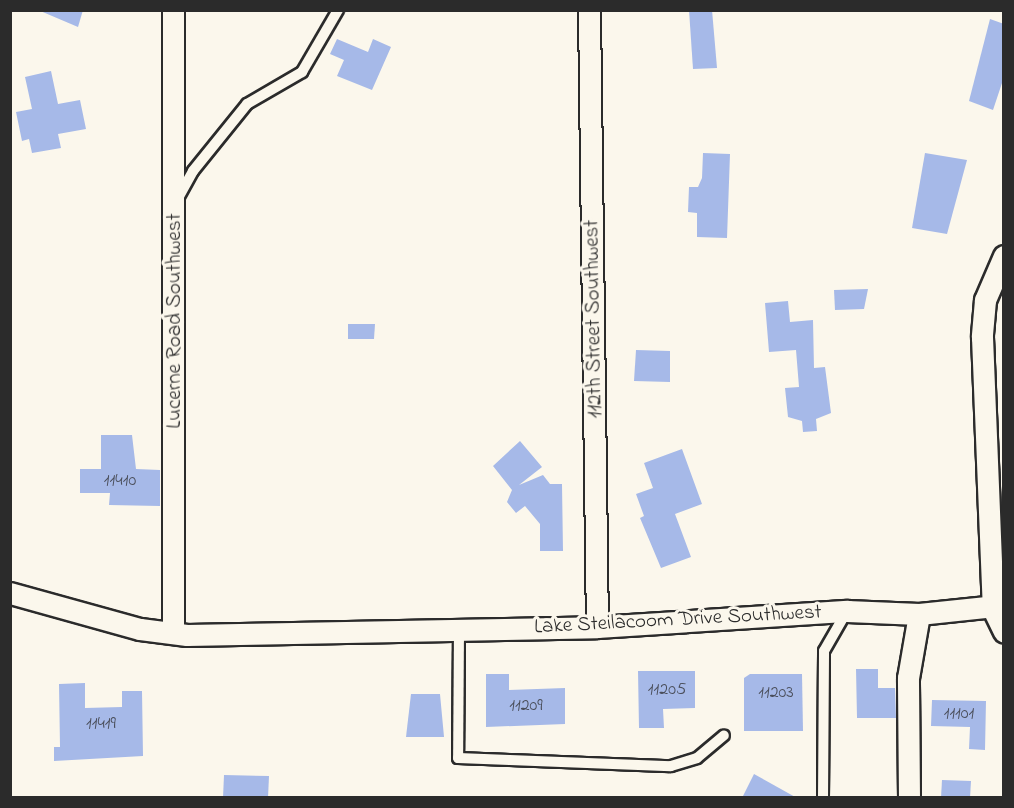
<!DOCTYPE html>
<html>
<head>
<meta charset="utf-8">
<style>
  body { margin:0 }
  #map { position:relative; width:1014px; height:808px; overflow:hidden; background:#fbf7ec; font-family:"Indie Flower",sans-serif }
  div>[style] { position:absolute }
  .building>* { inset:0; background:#a6b9e8 }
  .roads { filter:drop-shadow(2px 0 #2b2b2b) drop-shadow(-2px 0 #2b2b2b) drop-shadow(0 2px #2b2b2b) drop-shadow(0 -2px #2b2b2b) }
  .lane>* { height:10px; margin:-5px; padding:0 5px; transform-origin:5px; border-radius:5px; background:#fbf7ec }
  .street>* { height:21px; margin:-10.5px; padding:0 10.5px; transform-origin:10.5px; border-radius:10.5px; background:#fbf7ec }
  span { translate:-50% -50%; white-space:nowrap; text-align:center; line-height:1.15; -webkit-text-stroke:6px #fbf7ec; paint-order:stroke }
  .number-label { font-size:18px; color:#4a4e5a }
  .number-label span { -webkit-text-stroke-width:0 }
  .street-label { font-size:21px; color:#2b2b2b }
  .frame { position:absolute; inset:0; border:12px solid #2b2b2b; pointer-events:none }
</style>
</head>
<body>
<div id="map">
  <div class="building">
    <div style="clip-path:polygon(38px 10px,83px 10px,78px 27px)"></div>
    <div style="clip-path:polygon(689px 10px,712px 10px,717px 68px,693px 69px)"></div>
    <div style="clip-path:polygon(990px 19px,1004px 24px,1004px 77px,993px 110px,969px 101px)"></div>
    <div style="clip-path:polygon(337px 39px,368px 52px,373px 39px,391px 47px,372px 90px,337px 76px,344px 60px,330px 54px)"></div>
    <div style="clip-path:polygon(51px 71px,58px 104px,80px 100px,86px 129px,58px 134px,61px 148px,32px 153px,29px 139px,22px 141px,16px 112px,32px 109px,25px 77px)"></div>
    <div style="clip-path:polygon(703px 153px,730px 154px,727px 238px,697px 237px,697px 213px,688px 212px,689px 187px,698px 187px,702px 178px)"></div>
    <div style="clip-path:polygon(925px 153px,967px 160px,947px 234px,912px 228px)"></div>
    <div style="clip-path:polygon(868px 289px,864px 309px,835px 310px,834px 290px)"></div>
    <div style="clip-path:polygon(788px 301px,790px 322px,813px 320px,814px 368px,825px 367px,831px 413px,816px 419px,817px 431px,803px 432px,802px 421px,788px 417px,785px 388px,799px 387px,796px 350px,769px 352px,765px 303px)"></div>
    <div style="clip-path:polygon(348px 324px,375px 324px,374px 339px,348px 339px)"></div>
    <div style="clip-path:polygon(636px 350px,670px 351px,670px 382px,634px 381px)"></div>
    <div style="clip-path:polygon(101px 435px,132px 435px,136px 469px,160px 470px,160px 506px,109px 505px,110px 493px,80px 493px,80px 469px,101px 469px)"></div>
    <div style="clip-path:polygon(520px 441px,542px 467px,519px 485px,543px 475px,550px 484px,562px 484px,563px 551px,540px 551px,540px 524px,525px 506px,516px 513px,507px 502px,512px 490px,493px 466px)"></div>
    <div style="clip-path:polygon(682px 449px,702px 504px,675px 514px,691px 557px,661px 568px,640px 518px,644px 516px,636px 494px,653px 488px,644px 463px)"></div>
    <div style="clip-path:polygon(856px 669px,878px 669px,878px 688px,895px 688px,896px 718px,857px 718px)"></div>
    <div style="clip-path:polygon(638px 671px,695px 671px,695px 708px,663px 709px,664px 728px,639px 728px)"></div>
    <div style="clip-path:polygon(486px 674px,509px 674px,509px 690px,565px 688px,565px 724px,486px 727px)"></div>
    <div style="clip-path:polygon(750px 674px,802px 674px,803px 731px,744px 731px,744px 678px)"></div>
    <div style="clip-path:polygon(85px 683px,85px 708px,122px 707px,122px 691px,142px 691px,143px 756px,54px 761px,54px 747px,60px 747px,59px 684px)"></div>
    <div style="clip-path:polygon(411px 694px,440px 694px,444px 737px,406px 737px)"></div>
    <div style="clip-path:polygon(932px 700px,986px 701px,985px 750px,969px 749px,970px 727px,931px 726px)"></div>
    <div style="clip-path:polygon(754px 774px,797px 798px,742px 798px)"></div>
    <div style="clip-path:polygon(224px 775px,269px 776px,268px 798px,223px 798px)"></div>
    <div style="clip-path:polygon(942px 780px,971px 781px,970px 798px,941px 798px)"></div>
  </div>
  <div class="roads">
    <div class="lane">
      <div style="left:177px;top:200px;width:33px;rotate:-61deg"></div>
      <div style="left:193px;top:171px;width:86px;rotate:-51.1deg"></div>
      <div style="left:247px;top:104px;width:64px;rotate:-30.2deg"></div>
      <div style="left:302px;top:72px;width:72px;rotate:-59.9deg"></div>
      <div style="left:459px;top:630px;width:128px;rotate:90.4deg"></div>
      <div style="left:458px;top:758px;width:213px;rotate:2.2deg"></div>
      <div style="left:671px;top:766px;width:27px;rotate:-17deg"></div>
      <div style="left:697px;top:758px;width:35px;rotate:-40deg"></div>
      <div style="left:823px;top:798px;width:147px;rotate:-89.6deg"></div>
      <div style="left:824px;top:651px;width:46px;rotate:-60.1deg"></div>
    </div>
    <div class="street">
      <div style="left:589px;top:10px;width:617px;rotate:89.26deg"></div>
      <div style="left:1004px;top:256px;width:48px;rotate:113.4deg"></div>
      <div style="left:985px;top:300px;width:37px;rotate:95deg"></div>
      <div style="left:982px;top:337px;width:272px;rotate:87.7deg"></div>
      <div style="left:993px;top:609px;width:25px;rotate:64deg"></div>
      <div style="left:10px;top:593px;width:135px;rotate:15.5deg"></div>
      <div style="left:140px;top:629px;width:47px;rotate:7.3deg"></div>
      <div style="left:187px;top:635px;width:410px;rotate:-1.1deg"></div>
      <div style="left:597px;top:627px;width:251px;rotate:-3.7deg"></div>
      <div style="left:847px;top:611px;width:72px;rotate:2.4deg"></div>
      <div style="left:919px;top:614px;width:85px;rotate:-6deg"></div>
      <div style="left:173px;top:632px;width:622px;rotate:-90deg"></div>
      <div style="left:909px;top:798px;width:120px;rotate:-90.5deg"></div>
      <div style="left:908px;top:678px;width:65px;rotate:-80.2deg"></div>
    </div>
  </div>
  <div class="number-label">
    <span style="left:120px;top:481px">11410</span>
    <span style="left:667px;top:690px">11205</span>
    <span style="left:776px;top:693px">11203</span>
    <span style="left:526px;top:706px">11209</span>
    <span style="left:959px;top:714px">11101</span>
    <span style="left:101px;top:724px">11419</span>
  </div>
  <div class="street-label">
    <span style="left:594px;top:319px;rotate:-91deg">112th Street Southwest</span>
    <span style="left:175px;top:321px;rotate:-90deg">Lucerne Road Southwest</span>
    <span style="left:678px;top:620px;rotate:-3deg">Lake Steilacoom Drive Southwest</span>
  </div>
  <div class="frame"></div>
</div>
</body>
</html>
